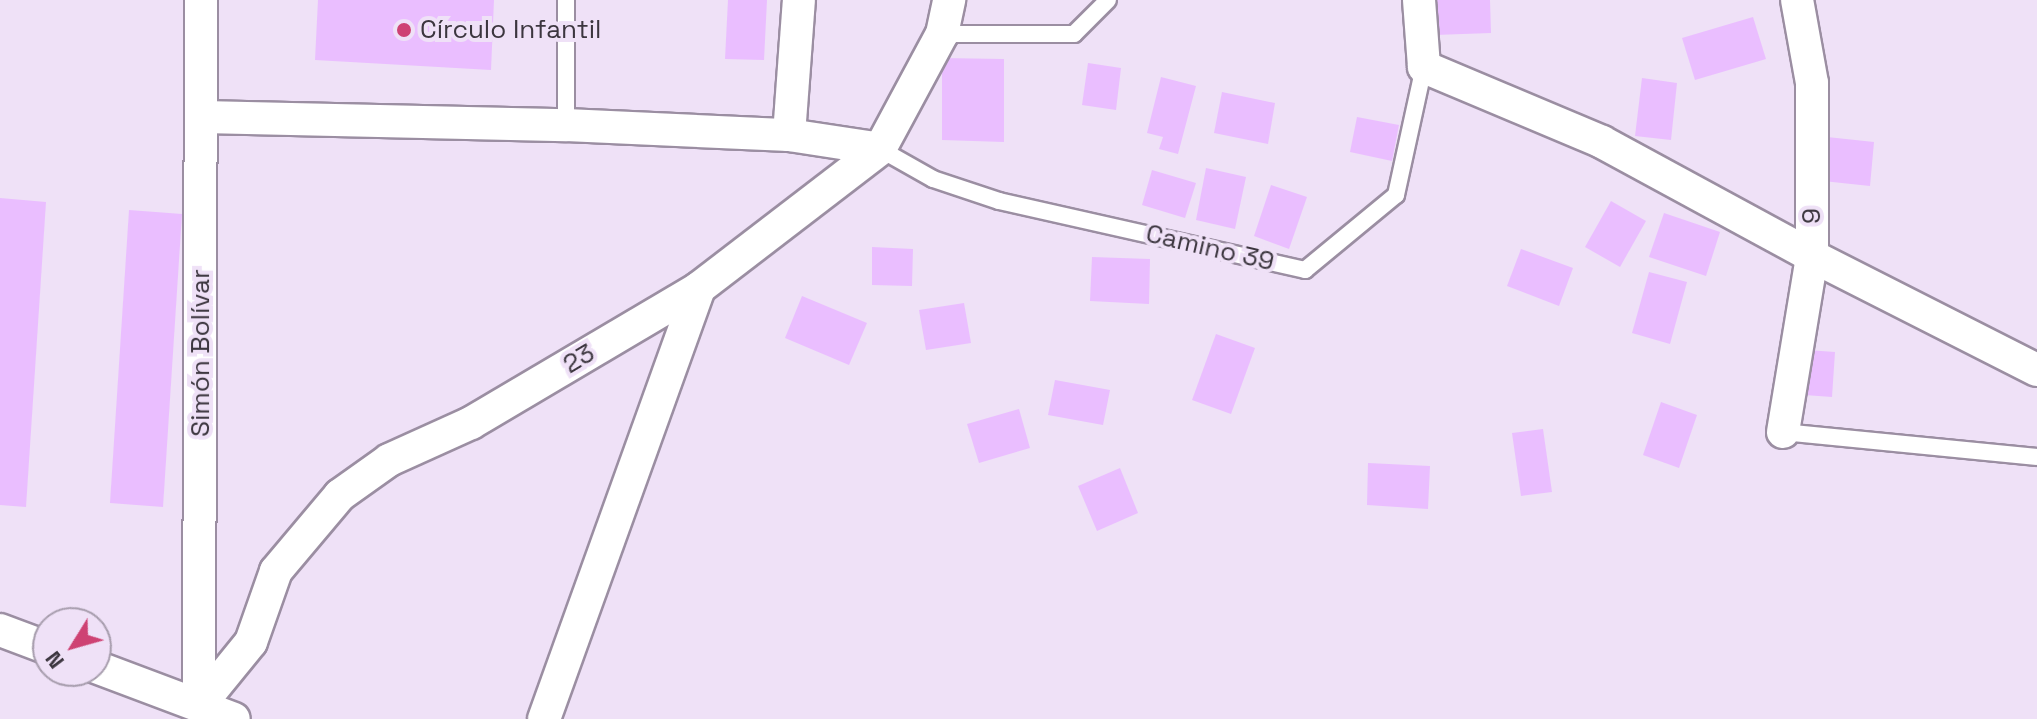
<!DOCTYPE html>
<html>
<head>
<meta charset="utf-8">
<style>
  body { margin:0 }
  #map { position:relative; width:2037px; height:719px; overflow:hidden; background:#efe1f7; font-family:"Space Grotesk",sans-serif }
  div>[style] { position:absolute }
  .building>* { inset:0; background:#eabeff }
  .roads { filter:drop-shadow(2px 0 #9b8ea2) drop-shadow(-2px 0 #9b8ea2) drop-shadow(0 2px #9b8ea2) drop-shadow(0 -2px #9b8ea2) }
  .lane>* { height:16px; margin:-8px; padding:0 8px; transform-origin:8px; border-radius:8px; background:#fff }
  .street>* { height:32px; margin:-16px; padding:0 16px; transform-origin:16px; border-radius:16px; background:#fff }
  .dots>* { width:22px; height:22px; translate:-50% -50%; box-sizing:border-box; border:4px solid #efe1f7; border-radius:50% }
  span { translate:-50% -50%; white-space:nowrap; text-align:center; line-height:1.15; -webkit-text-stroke:8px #efe1f7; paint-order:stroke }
  .poi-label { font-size:26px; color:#3c363f }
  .left { translate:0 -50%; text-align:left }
  .street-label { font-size:26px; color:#3c363f }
  .north { position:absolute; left:32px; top:607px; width:80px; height:80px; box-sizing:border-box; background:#efe1f7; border:2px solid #a79dad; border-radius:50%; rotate:233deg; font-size:22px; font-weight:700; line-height:32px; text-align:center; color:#3c363f }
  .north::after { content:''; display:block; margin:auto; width:28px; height:36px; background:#ce4273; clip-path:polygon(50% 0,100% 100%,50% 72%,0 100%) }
</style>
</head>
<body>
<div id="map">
  <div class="building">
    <div style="clip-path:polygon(318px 0,494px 0,491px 70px,315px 60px)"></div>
    <div style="clip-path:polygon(728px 0,767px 0,764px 60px,725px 59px)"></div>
    <div style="clip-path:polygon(1433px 0,1490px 0,1491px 33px,1435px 35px)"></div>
    <div style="clip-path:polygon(1753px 17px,1766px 59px,1695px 80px,1682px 38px)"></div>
    <div style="clip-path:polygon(942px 58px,1004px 59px,1004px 142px,942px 140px)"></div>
    <div style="clip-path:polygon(1088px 63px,1121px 68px,1116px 110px,1082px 105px)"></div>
    <div style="clip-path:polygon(1161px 77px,1196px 86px,1178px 154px,1159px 149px,1163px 137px,1147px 133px)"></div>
    <div style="clip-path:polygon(1642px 78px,1677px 83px,1671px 140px,1635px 136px)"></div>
    <div style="clip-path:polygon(1222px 92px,1275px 103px,1268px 144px,1214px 133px)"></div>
    <div style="clip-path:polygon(1357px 117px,1399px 125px,1392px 161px,1350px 152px)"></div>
    <div style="clip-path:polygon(1827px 137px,1874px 142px,1870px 186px,1823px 181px)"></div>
    <div style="clip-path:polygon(1206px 168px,1246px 177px,1235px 229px,1196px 220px)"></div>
    <div style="clip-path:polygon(1152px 170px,1196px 183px,1185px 218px,1142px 205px)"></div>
    <div style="clip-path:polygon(1271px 185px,1307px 197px,1289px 249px,1254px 236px)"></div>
    <div style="clip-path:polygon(0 198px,46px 202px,26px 507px,0 505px)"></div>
    <div style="clip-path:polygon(1611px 201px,1646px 221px,1620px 267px,1585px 247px)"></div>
    <div style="clip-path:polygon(129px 210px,182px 214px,163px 507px,110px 503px)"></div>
    <div style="clip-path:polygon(1664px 213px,1720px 232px,1706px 276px,1649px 257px)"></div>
    <div style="clip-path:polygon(872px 247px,913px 249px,912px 286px,872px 285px)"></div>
    <div style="clip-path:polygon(1521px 249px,1573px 268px,1559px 306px,1507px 286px)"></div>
    <div style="clip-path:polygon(1092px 257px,1150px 259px,1149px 304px,1090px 301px)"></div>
    <div style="clip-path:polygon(1649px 272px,1687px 282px,1670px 344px,1632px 333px)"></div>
    <div style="clip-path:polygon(802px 296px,867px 323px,849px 365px,785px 338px)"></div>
    <div style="clip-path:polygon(964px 303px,971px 343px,926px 350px,919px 310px)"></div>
    <div style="clip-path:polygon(1216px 334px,1255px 348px,1231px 414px,1192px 400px)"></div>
    <div style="clip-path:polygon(1793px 349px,1835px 352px,1832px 397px,1791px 394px)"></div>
    <div style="clip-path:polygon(1055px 380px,1110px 390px,1103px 425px,1048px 415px)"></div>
    <div style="clip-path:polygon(1661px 402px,1697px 415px,1679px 468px,1643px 455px)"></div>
    <div style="clip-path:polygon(1019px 409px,1030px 448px,979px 463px,967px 424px)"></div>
    <div style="clip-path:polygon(1543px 429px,1552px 492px,1521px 496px,1512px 433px)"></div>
    <div style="clip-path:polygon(1368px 463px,1430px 466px,1428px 509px,1367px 505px)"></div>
    <div style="clip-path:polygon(1120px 468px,1138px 513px,1097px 531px,1078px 486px)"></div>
  </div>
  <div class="roads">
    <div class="lane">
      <div style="left:942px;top:34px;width:132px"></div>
      <div style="left:1074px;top:34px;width:48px;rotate:-45deg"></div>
      <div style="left:566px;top:125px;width:125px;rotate:-90deg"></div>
      <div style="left:880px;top:149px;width:61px;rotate:29.5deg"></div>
      <div style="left:933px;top:179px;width:70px;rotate:18.4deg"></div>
      <div style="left:999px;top:201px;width:314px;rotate:12.7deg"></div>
      <div style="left:1305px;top:270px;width:118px;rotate:-39.5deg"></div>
      <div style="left:1396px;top:195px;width:131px;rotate:-77.7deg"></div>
      <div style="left:1783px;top:432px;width:255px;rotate:5.6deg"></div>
    </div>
    <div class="street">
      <div style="left:1419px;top:0;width:67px;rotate:85.7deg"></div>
      <div style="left:1424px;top:67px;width:193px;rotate:22.8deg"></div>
      <div style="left:1602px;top:142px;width:239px;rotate:28.5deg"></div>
      <div style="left:1812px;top:256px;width:252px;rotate:26.9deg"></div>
      <div style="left:203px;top:117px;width:363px;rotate:1.3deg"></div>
      <div style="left:566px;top:125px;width:223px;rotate:2.6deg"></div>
      <div style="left:789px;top:135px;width:92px;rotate:8.7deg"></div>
      <div style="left:789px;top:135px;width:135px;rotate:-85.8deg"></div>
      <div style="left:1783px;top:432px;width:178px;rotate:-80.6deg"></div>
      <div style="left:1812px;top:256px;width:173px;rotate:-90deg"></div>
      <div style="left:1812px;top:83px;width:84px;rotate:-100.2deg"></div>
      <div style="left:0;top:630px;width:51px;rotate:20.6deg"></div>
      <div style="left:96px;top:667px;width:147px;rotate:20.6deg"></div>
      <div style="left:199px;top:706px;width:82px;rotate:-50.9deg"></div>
      <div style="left:251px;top:642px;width:75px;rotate:-70.6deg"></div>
      <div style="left:276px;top:571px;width:99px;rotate:-49.9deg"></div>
      <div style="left:340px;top:495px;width:60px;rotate:-35.5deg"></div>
      <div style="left:389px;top:460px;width:90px;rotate:-24.3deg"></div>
      <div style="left:471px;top:423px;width:265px;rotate:-30.6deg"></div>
      <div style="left:699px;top:288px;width:228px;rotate:-37.5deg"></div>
      <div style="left:880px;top:149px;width:131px;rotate:-61.7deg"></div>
      <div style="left:942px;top:34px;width:35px;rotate:-78deg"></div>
      <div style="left:199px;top:706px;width:706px;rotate:-89.84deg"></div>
      <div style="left:544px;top:719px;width:458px;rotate:-70.2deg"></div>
    </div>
  </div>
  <div class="dots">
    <div style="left:404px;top:30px;background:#ce4273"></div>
  </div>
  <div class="poi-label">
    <span class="left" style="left:420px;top:30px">Círculo Infantil</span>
  </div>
  <div class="street-label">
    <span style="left:1812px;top:216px;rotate:-90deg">9</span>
    <span style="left:1210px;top:248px;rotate:13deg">Camino 39</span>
    <span style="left:201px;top:353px;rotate:-90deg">Simón Bolívar</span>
    <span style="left:579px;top:359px;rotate:-31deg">23</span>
  </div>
  <div class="north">N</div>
</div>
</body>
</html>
